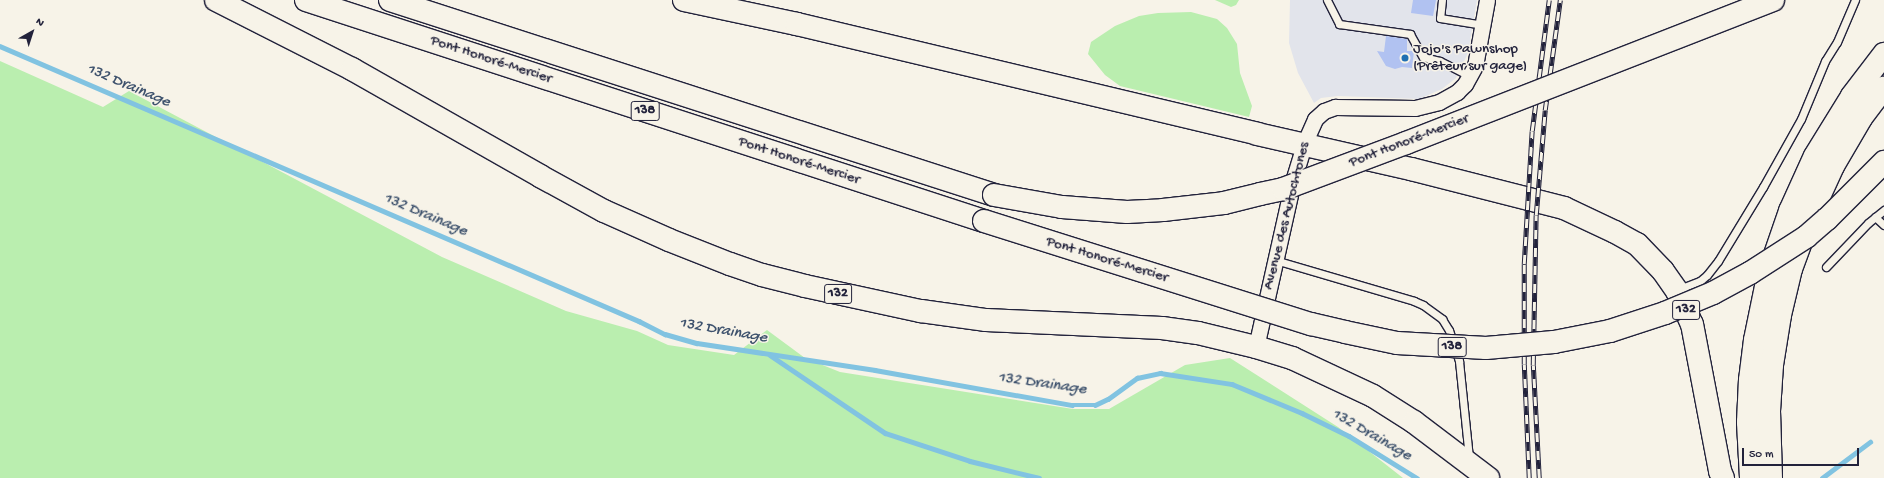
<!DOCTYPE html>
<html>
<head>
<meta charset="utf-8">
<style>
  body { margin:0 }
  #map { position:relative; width:1884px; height:478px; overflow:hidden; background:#f7f3e8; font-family:"Gochi Hand",sans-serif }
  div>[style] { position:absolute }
  .built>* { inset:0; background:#e2e4eb }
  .green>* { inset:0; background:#baeeaf }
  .stream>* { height:4.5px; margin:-2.25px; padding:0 2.25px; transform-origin:2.25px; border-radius:2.25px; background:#81c3e1 }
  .building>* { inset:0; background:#b1c2f1 }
  .roads { filter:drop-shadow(1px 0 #22223b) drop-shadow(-1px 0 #22223b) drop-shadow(0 1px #22223b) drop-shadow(0 -1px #22223b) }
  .lane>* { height:7px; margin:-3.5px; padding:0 3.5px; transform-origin:3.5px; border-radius:3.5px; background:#f7f3e8 }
  .street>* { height:15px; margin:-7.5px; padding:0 7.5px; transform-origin:7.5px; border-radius:7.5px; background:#f7f3e8 }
  .highway>* { height:22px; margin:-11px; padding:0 11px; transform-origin:11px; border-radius:11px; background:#f7f3e8 }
  .rail>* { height:4.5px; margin-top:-2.25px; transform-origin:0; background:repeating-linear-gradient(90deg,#f7f3e8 0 9px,#22223b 0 18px); box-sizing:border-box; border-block:1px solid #22223b }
  .bridges { filter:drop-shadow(1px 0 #22223b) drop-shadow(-1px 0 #22223b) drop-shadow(0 1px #22223b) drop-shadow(0 -1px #22223b) }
  .highway-bridge>* { height:22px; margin:-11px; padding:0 11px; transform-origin:11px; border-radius:11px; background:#f7f3e8 }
  .dots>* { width:11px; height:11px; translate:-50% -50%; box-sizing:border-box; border:2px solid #f7f3e8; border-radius:50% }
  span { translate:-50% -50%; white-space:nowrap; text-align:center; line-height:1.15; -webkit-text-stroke:3px #f7f3e8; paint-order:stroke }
  .shield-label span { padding:1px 3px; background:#f7f3e8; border:1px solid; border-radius:3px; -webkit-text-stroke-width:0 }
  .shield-label { font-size:14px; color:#22223b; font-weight:700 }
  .poi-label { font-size:15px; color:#22223b }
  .left { translate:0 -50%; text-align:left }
  .street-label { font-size:15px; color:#22223b }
  .water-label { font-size:16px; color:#3e526d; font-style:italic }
  .north { position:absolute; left:12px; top:12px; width:40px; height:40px; -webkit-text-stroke:3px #f7f3e8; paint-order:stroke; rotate:39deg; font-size:11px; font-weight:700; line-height:16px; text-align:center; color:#22223b }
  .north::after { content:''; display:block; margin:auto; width:14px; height:18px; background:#22223b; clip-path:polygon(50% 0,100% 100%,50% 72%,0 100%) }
  .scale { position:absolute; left:1742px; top:448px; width:117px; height:18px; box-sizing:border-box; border:2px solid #22223b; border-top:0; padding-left:5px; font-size:12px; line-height:14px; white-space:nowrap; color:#22223b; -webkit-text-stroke:3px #f7f3e8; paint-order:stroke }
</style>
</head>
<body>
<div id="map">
  <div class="built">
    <div style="clip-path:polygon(1290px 0,1477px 0,1468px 53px,1456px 78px,1442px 89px,1419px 99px,1338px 96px,1321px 98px,1314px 103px,1298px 73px,1289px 43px)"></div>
  </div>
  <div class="green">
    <div style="clip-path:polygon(1215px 0,1239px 0,1236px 5px,1231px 7px)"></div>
    <div style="clip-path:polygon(1191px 12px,1217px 19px,1227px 28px,1237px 44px,1240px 73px,1252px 106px,1249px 117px,1120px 86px,1105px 75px,1088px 54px,1091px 42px,1115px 26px,1139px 16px,1158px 13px)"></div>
    <div style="clip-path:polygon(0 61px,103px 107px,129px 91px,442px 257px,566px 311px,637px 331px,668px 345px,734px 355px,767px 330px,805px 358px,840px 372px,1073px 409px,1109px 409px,1185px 365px,1230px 358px,1338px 427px,1403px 478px,0 478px)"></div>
  </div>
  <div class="stream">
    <div style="left:0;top:46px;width:696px;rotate:23.29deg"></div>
    <div style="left:639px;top:321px;width:29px;rotate:27deg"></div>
    <div style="left:665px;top:334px;width:33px;rotate:16deg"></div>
    <div style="left:697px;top:343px;width:180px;rotate:8.6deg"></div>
    <div style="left:875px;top:370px;width:200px;rotate:10.1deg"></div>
    <div style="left:1072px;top:405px;width:23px"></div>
    <div style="left:1095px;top:405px;width:14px;rotate:-25deg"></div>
    <div style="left:1108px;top:399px;width:36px;rotate:-36deg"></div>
    <div style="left:1137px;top:378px;width:24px;rotate:-12deg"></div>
    <div style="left:1160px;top:373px;width:73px;rotate:8.7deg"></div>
    <div style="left:1232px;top:384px;width:76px;rotate:22.5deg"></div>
    <div style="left:1302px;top:413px;width:52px;rotate:26.1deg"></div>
    <div style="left:1349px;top:436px;width:80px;rotate:31.7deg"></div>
    <div style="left:770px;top:355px;width:139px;rotate:34.1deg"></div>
    <div style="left:885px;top:433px;width:89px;rotate:18.2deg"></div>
    <div style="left:970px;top:461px;width:71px;rotate:13.8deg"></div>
    <div style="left:1822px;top:478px;width:60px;rotate:-36.9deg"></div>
  </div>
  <div class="building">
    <div style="clip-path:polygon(1413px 0,1436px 0,1433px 16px,1411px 13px)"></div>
    <div style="clip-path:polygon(1386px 36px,1407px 39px,1407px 51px,1414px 51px,1412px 68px,1402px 67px,1395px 69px,1386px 66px,1377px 51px,1384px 52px)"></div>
  </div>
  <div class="roads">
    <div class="lane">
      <div style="left:1327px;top:0;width:27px;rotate:63deg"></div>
      <div style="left:1339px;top:24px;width:72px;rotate:8deg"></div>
      <div style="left:1410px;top:34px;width:26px;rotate:61deg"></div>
      <div style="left:1423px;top:57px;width:17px;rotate:13deg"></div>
      <div style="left:1440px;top:61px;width:34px;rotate:27deg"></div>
      <div style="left:1442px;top:0;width:18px;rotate:96deg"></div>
      <div style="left:1440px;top:18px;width:44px;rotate:9.2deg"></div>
      <div style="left:1875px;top:217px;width:12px;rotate:42deg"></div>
      <div style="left:1275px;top:260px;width:145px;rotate:16.4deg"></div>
      <div style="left:1414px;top:301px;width:10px;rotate:24deg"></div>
      <div style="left:1423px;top:305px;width:24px;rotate:36deg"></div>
      <div style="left:1442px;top:319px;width:13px;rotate:58deg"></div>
      <div style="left:1449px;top:330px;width:33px;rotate:72deg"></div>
      <div style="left:1459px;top:361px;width:98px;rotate:84.1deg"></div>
      <div style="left:1826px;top:267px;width:61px;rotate:-46.3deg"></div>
      <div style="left:1868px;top:223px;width:21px;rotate:-39deg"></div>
      <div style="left:1679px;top:289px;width:22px;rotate:-21deg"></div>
      <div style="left:1700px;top:281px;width:9px;rotate:-41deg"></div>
      <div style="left:1707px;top:275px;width:18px;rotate:-52deg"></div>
      <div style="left:1718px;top:261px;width:87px;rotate:-58.7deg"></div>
      <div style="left:1763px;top:187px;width:78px;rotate:-60.8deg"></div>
      <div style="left:1801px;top:119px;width:63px;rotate:-67.5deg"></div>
      <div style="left:1825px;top:61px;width:22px;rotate:-58deg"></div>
      <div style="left:1837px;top:42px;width:46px;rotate:-66.8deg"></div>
    </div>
    <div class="street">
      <div style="left:1256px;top:347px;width:170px;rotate:-77.4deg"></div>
      <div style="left:1293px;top:181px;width:39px;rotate:-73deg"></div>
      <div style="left:1304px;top:144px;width:27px;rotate:-66deg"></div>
      <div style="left:1315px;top:119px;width:12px;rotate:-42deg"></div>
      <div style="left:1324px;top:111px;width:12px;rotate:-20deg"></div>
      <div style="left:1335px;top:107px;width:80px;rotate:0.7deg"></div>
      <div style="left:1415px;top:108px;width:25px;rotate:-14deg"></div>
      <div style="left:1439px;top:102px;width:21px;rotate:-29deg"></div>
      <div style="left:1457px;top:92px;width:11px;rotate:-45deg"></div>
      <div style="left:1465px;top:84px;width:21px;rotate:-61deg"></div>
      <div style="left:1475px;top:66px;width:67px;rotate:-79.7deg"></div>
    </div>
    <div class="highway">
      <div style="left:216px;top:0;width:153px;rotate:26.9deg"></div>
      <div style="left:352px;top:69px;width:216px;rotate:29.6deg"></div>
      <div style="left:540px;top:176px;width:73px;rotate:28.7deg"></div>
      <div style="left:604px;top:211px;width:71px;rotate:24deg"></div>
      <div style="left:669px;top:240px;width:66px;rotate:21.5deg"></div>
      <div style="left:730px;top:264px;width:34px;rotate:19deg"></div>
      <div style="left:762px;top:275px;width:44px;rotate:14.3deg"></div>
      <div style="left:805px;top:286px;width:119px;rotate:12.2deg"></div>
      <div style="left:921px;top:311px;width:66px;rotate:7.9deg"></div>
      <div style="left:986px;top:320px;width:176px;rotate:2.6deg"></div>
      <div style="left:1162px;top:328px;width:36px;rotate:8deg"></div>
      <div style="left:1198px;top:333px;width:60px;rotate:13.6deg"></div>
      <div style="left:1256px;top:347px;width:38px;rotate:17deg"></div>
      <div style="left:1292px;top:358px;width:89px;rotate:25.1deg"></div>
      <div style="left:1373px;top:396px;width:49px;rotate:32.4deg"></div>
      <div style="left:1414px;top:422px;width:93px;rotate:37.1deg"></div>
      <div style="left:306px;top:0;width:713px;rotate:18.05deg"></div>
      <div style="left:390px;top:0;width:635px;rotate:17.89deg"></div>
      <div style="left:684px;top:0;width:116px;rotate:12deg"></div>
      <div style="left:797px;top:24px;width:473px;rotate:13.4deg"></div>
      <div style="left:1257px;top:134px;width:158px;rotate:12.8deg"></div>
      <div style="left:1411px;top:169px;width:158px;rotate:14.3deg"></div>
      <div style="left:1564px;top:208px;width:56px;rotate:25.2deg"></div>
      <div style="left:1615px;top:232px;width:25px;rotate:29deg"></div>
      <div style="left:1637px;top:244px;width:37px;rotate:46deg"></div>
      <div style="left:1663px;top:271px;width:24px;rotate:55deg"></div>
      <div style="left:1677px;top:291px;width:36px;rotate:66deg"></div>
      <div style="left:1692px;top:324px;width:150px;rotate:79.2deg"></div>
      <div style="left:1720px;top:471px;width:8px;rotate:67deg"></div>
      <div style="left:1751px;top:478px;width:56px;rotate:-93.1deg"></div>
      <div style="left:1748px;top:422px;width:42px;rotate:-87.3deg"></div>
      <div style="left:1750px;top:380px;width:40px;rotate:-82.9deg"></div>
      <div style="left:1755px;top:340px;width:69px;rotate:-78.4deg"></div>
      <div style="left:1769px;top:272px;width:65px;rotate:-71deg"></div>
      <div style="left:1790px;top:211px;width:60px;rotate:-65.6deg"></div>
      <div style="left:1815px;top:156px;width:70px;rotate:-58.3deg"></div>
      <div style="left:1852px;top:96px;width:53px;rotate:-52.7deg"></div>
      <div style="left:1771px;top:478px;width:67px;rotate:-91.7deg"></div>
      <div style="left:1769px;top:411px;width:46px;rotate:-86.3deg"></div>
      <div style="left:1772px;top:365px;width:51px;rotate:-80.9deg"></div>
      <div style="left:1780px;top:315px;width:47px;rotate:-76.6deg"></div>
      <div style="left:1791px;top:269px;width:61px;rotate:-69.8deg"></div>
      <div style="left:1812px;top:212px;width:51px;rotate:-65.5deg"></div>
      <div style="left:1833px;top:166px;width:56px;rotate:-59.7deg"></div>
      <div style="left:1861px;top:118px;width:38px;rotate:-53deg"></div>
    </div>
  </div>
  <div class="rail">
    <div style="left:1529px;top:478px;width:114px;rotate:-92.5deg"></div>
    <div style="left:1524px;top:364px;width:100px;rotate:-90deg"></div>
    <div style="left:1524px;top:264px;width:133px;rotate:-86.6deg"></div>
    <div style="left:1532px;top:131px;width:132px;rotate:-82.6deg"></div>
    <div style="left:1539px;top:478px;width:113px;rotate:-93deg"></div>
    <div style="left:1533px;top:365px;width:150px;rotate:-88.9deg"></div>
    <div style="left:1536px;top:215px;width:105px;rotate:-85.1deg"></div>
    <div style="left:1545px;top:110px;width:111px;rotate:-82.2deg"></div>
  </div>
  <div class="bridges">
    <div class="highway-bridge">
      <div style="left:994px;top:195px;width:69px;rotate:10deg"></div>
      <div style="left:1062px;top:207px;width:65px;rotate:4.4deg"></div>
      <div style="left:1127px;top:212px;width:36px;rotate:-3deg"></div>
      <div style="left:1163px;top:210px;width:61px;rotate:-6.5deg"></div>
      <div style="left:1224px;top:203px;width:37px;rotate:-14deg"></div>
      <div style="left:1260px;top:194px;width:24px;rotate:-12deg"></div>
      <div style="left:1283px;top:189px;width:131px;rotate:-20.5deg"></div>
      <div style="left:1406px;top:143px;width:394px;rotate:-21.3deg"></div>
      <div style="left:984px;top:221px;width:343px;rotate:17.5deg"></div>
      <div style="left:1311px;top:324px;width:35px;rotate:13deg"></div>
      <div style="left:1345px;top:332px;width:53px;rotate:11.9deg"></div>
      <div style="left:1397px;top:343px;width:89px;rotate:3.2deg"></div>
      <div style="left:1486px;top:348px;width:68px;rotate:-5deg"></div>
      <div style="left:1554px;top:342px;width:57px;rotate:-11.1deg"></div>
      <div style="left:1610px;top:331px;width:58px;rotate:-18.1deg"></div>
      <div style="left:1665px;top:313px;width:52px;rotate:-22.6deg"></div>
      <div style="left:1713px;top:293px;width:42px;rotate:-28.4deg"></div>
      <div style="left:1750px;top:273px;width:67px;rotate:-32.7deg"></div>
      <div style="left:1806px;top:237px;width:28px;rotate:-41deg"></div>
      <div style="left:1827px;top:219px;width:81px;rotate:-45deg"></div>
    </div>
  </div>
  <div class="dots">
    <div style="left:1405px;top:58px;background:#1f6fb2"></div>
  </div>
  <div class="shield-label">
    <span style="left:645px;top:111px">138</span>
    <span style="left:838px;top:294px">132</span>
    <span style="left:1686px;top:310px">132</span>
    <span style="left:1452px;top:347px">138</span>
  </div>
  <div class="poi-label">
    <span class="left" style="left:1413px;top:58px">Jojo's Pawnshop<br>(Prêteur sur gage)</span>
  </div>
  <div class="street-label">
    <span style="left:491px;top:60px;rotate:18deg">Pont Honoré-Mercier</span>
    <span style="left:1409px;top:141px;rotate:-21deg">Pont Honoré-Mercier</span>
    <span style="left:799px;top:161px;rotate:18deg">Pont Honoré-Mercier</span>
    <span style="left:1287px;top:216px;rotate:-76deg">Avenue des Autochtones</span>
    <span style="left:1107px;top:260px;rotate:17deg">Pont Honoré-Mercier</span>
  </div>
  <div class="water-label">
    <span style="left:128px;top:87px;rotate:23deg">132 Drainage</span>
    <span style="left:425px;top:216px;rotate:23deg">132 Drainage</span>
    <span style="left:723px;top:332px;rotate:10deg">132 Drainage</span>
    <span style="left:1042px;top:385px;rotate:8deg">132 Drainage</span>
    <span style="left:1371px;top:436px;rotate:30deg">132 Drainage</span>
  </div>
  <div class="north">N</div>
  <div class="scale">50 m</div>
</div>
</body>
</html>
